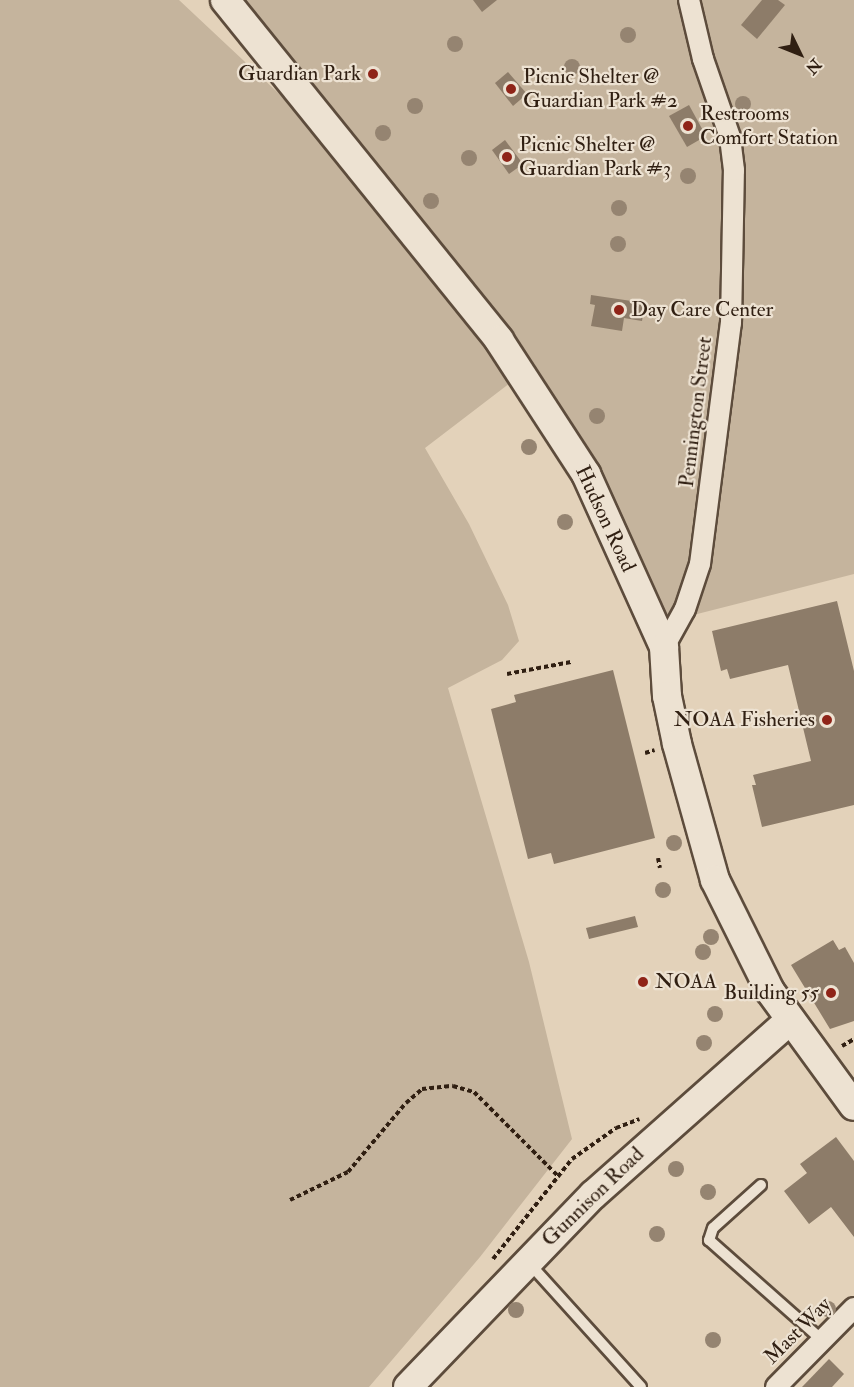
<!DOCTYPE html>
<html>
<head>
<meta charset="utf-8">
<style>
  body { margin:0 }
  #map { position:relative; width:854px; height:1387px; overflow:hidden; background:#e3d2ba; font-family:"IM FELL Double Pica",serif }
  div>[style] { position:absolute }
  .green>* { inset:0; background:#c5b49d }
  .building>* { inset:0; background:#8d7c69 }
  .path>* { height:4px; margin-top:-2px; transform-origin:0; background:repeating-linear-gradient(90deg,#301f12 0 4.5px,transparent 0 7.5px) }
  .roads { filter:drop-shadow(2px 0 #5d4c3c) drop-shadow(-2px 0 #5d4c3c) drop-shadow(0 2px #5d4c3c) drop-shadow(0 -2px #5d4c3c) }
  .lane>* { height:10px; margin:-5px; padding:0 5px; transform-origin:5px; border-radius:5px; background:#ede2d2 }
  .street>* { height:20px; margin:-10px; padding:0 10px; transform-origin:10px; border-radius:10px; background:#ede2d2 }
  .secondary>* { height:28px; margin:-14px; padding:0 14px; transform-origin:14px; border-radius:14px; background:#ede2d2 }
  .trees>* { width:16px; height:16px; margin:-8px; border-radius:50%; background:#958471 }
  .dots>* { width:16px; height:16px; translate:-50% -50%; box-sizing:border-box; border:3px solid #ede2d2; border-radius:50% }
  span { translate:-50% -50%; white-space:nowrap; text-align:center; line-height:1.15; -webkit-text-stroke:4.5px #ede2d2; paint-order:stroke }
  .poi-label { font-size:21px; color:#301f12 }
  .right { translate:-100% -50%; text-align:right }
  .left { translate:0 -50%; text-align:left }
  .street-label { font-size:21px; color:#301f12 }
  .north { position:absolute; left:770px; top:24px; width:60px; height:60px; -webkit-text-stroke:4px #ede2d2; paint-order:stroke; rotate:133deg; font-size:16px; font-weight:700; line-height:24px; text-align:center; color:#301f12 }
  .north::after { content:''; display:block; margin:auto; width:21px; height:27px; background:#301f12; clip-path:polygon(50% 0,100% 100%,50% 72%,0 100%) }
</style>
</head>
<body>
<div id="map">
  <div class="green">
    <div style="clip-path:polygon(0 0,179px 0,307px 120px,229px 0,854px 0,854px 574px,654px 625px,586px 474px,424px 263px,510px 383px,425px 448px,469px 524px,508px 605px,519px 641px,502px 660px,448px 688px,529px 962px,572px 1139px,480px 1257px,369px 1387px,0 1387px)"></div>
  </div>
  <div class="building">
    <div style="clip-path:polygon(473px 0,497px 0,482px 12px)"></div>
    <div style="clip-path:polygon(762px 0,778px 0,785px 5px,757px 39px,741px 25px)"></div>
    <div style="clip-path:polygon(508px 72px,527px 94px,513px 106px,495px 83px)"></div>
    <div style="clip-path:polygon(689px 105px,706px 136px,687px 147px,669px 116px)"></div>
    <div style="clip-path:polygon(505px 140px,523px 164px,509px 174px,492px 150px)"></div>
    <div style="clip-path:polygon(591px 295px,645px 303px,642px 321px,624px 318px,622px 331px,591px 326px,595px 305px,590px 304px)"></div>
    <div style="clip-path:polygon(837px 601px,854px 671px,854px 805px,762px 827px,752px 785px,756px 785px,753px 775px,811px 761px,788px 665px,730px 679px,727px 669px,721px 671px,712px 631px)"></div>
    <div style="clip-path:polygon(613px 670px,655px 838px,554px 864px,551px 853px,528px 859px,491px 709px,516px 702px,514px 695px)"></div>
    <div style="clip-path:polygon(635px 916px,638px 927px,589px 939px,586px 928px)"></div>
    <div style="clip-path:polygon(833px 940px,839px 950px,845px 947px,854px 963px,854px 1021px,830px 1029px,791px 965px)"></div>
    <div style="clip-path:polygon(836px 1137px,854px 1161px,854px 1237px,831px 1207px,809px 1224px,784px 1191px,807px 1173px,800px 1164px)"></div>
    <div style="clip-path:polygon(829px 1359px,844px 1374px,832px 1387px,802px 1387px)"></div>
  </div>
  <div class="path">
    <div style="left:507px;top:674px;width:65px;rotate:-10.6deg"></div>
    <div style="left:645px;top:753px;width:10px;rotate:-17deg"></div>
    <div style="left:658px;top:858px;width:10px;rotate:79deg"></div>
    <div style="left:842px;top:1046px;width:14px;rotate:-30deg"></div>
    <div style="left:290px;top:1200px;width:64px;rotate:-25.8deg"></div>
    <div style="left:348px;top:1172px;width:90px;rotate:-50deg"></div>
    <div style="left:406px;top:1103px;width:21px;rotate:-41deg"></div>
    <div style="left:422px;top:1089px;width:31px;rotate:-6deg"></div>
    <div style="left:453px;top:1086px;width:22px;rotate:16deg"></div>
    <div style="left:474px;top:1092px;width:120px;rotate:45deg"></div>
    <div style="left:493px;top:1259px;width:127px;rotate:-51.7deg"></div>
    <div style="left:572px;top:1159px;width:54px;rotate:-35.2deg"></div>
    <div style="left:616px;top:1128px;width:25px;rotate:-21deg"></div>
  </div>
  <div class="roads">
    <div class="lane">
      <div style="left:761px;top:1185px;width:64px;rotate:138.1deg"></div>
      <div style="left:713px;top:1228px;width:13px;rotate:108deg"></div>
      <div style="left:709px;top:1240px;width:149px;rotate:41.5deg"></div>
      <div style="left:529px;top:1263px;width:167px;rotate:47.9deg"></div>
    </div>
    <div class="street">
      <div style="left:664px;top:647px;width:43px;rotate:-61.1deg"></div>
      <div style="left:685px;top:609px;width:47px;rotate:-71.6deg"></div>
      <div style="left:700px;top:564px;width:243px;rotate:-82.7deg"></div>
      <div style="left:731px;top:323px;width:153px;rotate:-88.9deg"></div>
      <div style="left:734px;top:170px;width:33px;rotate:-97deg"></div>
      <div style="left:730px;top:137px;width:83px;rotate:-109.1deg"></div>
      <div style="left:703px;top:59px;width:61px;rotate:-103.3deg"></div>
      <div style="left:776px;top:1387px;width:111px;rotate:-45.4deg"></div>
    </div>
    <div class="secondary">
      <div style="left:225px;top:0;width:437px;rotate:51.1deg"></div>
      <div style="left:499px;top:340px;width:160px;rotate:57deg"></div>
      <div style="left:586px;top:474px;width:190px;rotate:65.7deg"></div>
      <div style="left:664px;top:647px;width:49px;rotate:86.5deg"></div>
      <div style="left:667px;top:696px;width:49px;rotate:78.2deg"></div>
      <div style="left:677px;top:744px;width:141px;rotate:74.4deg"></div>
      <div style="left:715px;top:880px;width:124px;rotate:63.6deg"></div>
      <div style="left:770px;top:991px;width:142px;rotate:53.9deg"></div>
      <div style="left:408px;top:1387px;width:267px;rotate:-46.1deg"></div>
      <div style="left:593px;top:1195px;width:264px;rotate:-41.6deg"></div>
    </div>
  </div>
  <div class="trees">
    <div style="left:628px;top:35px"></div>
    <div style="left:455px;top:44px"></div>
    <div style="left:572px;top:67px"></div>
    <div style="left:743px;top:104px"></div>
    <div style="left:415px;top:106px"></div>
    <div style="left:383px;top:133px"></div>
    <div style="left:469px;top:158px"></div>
    <div style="left:688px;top:176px"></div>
    <div style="left:431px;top:201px"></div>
    <div style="left:619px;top:208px"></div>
    <div style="left:618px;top:244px"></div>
    <div style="left:597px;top:416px"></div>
    <div style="left:529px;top:447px"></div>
    <div style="left:565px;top:522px"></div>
    <div style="left:674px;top:843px"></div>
    <div style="left:663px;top:890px"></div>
    <div style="left:711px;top:937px"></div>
    <div style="left:703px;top:952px"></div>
    <div style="left:715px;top:1014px"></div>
    <div style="left:704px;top:1043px"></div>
    <div style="left:676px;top:1169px"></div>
    <div style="left:708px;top:1192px"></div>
    <div style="left:657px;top:1234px"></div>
    <div style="left:828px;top:1309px"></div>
    <div style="left:516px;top:1310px"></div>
    <div style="left:713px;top:1340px"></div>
  </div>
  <div class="dots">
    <div style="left:373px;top:74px;background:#8f2418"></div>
    <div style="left:511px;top:89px;background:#8f2418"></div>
    <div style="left:688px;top:126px;background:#8f2418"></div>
    <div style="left:507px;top:157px;background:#8f2418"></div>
    <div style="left:619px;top:310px;background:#8f2418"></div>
    <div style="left:827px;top:720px;background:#8f2418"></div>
    <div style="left:643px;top:982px;background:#8f2418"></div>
    <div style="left:831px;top:993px;background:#8f2418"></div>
  </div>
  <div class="poi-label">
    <span class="right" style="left:361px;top:74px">Guardian Park</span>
    <span class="left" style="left:523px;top:89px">Picnic Shelter @<br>Guardian Park #2</span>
    <span class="left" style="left:700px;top:126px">Restrooms<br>Comfort Station</span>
    <span class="left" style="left:519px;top:157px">Picnic Shelter @<br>Guardian Park #3</span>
    <span class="left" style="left:631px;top:310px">Day Care Center</span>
    <span class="right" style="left:815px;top:720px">NOAA Fisheries</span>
    <span class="left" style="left:655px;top:982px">NOAA</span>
    <span class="right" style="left:819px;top:993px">Building 55</span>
  </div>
  <div class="street-label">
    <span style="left:696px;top:412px;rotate:-83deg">Pennington Street</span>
    <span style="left:605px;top:519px;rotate:65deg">Hudson Road</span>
    <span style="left:593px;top:1197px;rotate:-44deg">Gunnison Road</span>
    <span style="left:798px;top:1331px;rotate:-45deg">Mast Way</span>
  </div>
  <div class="north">N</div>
</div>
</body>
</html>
